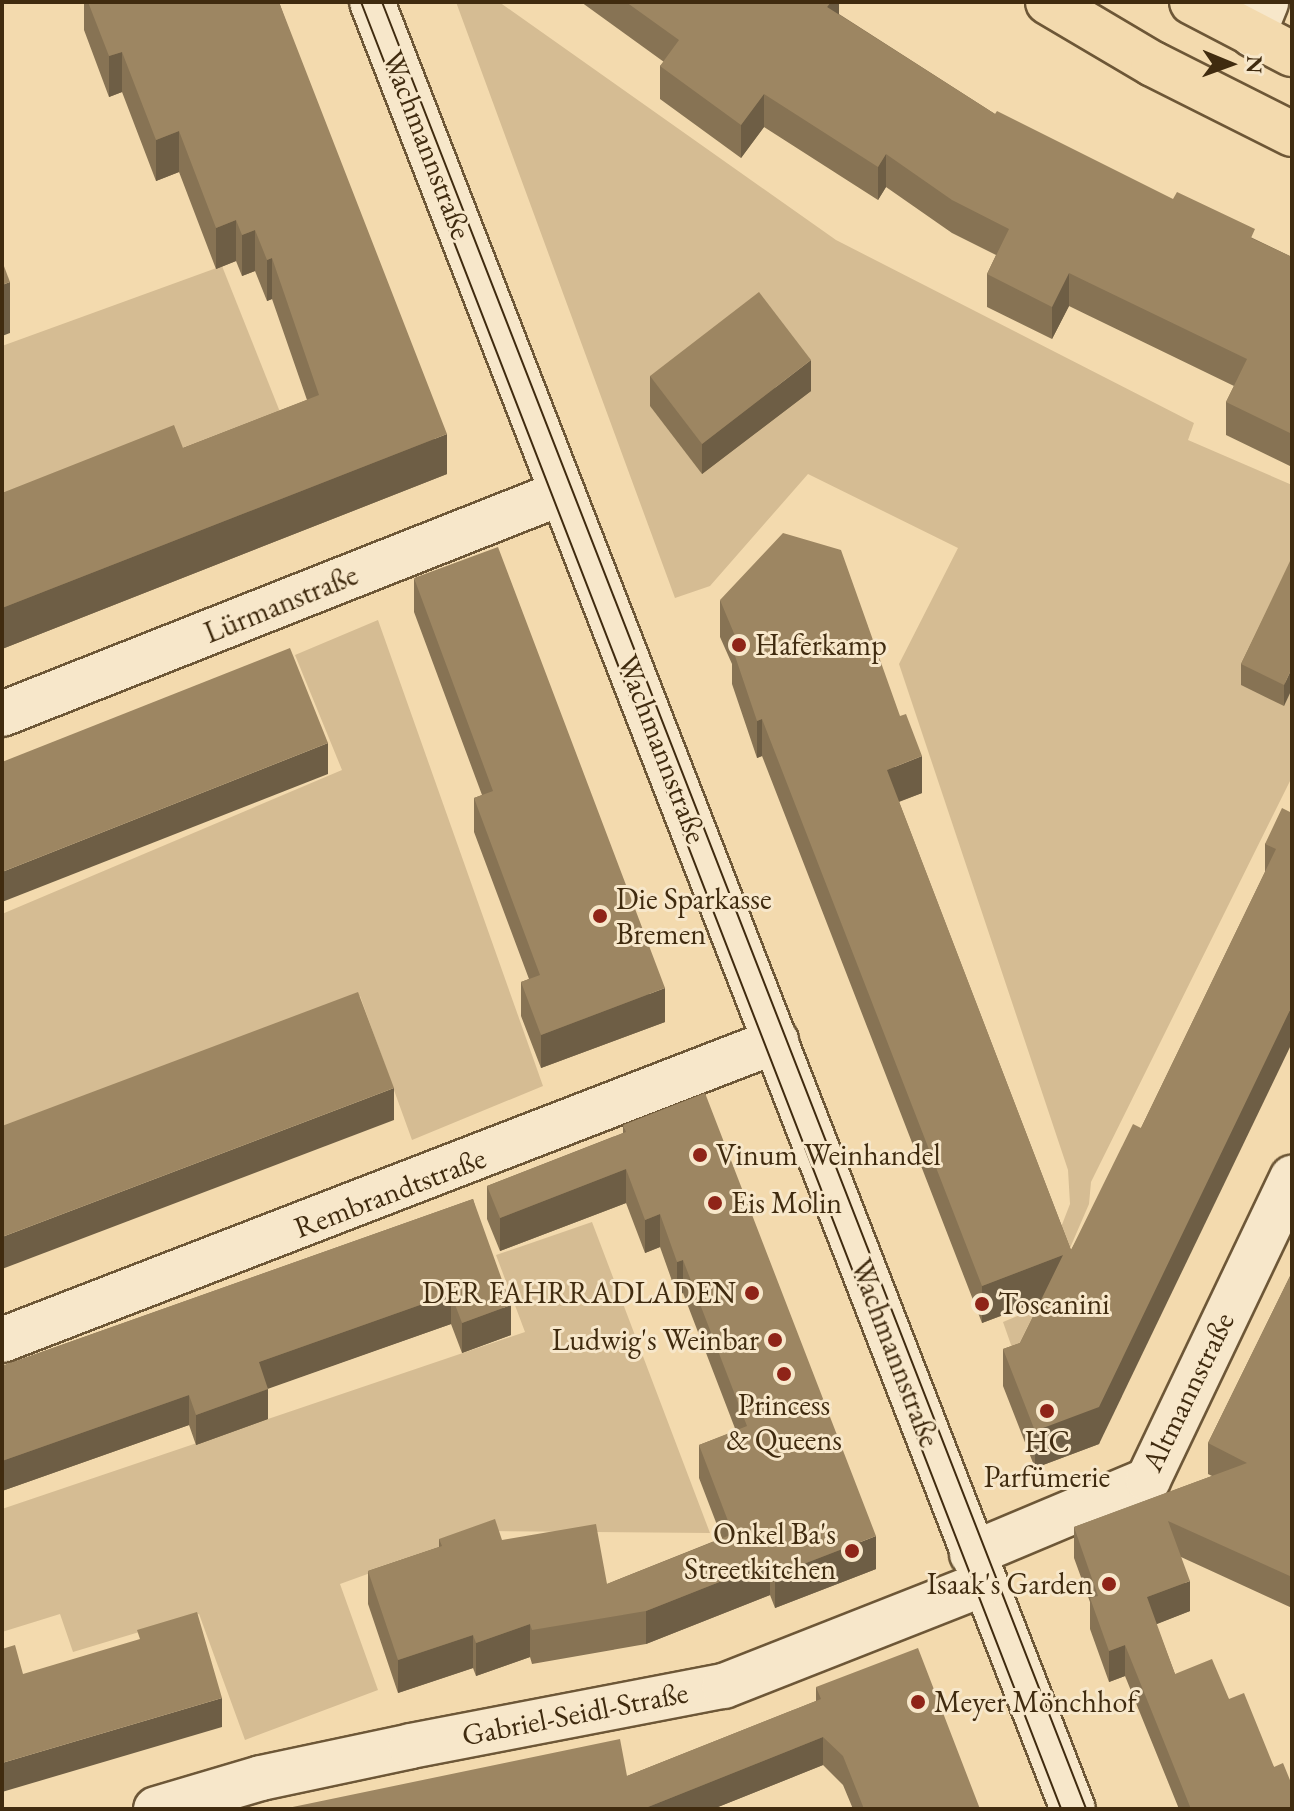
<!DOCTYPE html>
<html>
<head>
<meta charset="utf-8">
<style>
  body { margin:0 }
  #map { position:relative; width:1294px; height:1811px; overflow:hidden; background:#f3daae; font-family:"EB Garamond",serif }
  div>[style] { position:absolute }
  .green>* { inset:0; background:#d5bc93 }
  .roads { filter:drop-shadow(2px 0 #6d5737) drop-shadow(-2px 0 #6d5737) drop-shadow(0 2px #6d5737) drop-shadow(0 -2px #6d5737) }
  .minor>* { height:44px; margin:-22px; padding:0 22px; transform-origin:22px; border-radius:22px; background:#f7e7ca }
  .primary>* { height:44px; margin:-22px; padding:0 22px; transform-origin:22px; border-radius:22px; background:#f3daae }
  .tram>* { height:2px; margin:-1px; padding:0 1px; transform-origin:1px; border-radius:1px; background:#402b0f }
  .wall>* { inset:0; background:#877354 }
  .shaded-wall>* { inset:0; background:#6e5e45 }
  .building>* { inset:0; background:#9d8662 }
  .dots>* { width:22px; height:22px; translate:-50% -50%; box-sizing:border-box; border:4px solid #f7e7ca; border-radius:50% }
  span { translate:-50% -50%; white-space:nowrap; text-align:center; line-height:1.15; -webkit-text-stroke:6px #f7e7ca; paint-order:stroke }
  .street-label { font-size:30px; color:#402b0f }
  .poi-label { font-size:30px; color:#402b0f }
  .left { translate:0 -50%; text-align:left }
  .right { translate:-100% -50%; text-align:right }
  .frame { position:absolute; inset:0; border:4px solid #402b0f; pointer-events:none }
  .north { position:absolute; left:1190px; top:24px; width:80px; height:80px; -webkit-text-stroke:6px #f7e7ca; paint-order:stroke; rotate:91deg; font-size:22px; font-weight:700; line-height:32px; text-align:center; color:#402b0f }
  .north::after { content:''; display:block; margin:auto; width:28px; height:36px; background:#402b0f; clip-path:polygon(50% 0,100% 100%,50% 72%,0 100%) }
</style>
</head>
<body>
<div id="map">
  <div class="green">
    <div style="clip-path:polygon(456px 2px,499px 2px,836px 240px,1194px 423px,1188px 440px,1292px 485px,1292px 777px,1091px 1182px,1089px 1204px,1042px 1313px,1016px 1359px,1003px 1322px,1039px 1307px,1044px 1271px,1070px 1204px,1068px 1170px,899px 664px,958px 548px,808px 474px,710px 586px,675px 598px)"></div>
    <div style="clip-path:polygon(222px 266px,282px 417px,2px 525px,2px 346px)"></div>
    <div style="clip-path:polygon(378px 620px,543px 1086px,412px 1140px,360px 996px,2px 1137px,2px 914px,342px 770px,295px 655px)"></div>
    <div style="clip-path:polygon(592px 1222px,710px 1533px,486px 1531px,340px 1584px,378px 1690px,245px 1740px,199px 1614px,73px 1652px,60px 1614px,2px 1632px,2px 1509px,525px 1332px,496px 1255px)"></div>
  </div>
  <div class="roads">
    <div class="minor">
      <div style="left:372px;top:2px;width:1938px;rotate:68.8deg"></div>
      <div style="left:1253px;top:35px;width:35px;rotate:-68deg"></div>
      <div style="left:2px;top:714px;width:601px;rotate:-21.57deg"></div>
      <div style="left:2px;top:1340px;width:830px;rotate:-21.12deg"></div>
      <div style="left:972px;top:1554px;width:191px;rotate:-22.8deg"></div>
      <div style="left:1148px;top:1480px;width:335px;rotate:-64.5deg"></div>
      <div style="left:156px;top:1809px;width:109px;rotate:-16.4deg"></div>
      <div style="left:261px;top:1778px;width:153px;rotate:-12deg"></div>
      <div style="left:411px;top:1746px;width:319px;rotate:-10.9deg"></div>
      <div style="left:724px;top:1686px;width:278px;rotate:-21.5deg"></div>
    </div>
    <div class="primary">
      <div style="left:1048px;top:2px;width:122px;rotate:30.6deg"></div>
      <div style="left:1153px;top:64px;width:156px;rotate:26.7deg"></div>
      <div style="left:1192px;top:2px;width:113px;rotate:27.5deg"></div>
    </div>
  </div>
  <div class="tram">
    <div style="left:361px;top:2px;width:1938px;rotate:68.82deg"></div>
    <div style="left:382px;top:2px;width:1939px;rotate:68.71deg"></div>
  </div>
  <div class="wall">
    <div style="clip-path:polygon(84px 2px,279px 2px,447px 474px,2px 649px,2px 493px,183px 448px,307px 400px,272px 299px,267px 301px,255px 271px,242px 276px,236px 261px,216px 269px,179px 172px,156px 181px,122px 92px,109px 97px,84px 30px)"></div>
    <div style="clip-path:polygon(581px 2px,839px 2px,839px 14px,995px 114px,1292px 257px,1292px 467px,1226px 435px,1226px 402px,1234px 386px,1069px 306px,1052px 339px,987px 307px,987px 274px,996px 255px,952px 233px,886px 187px,878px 200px,764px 127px,741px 158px,660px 99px,660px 66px,664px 62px)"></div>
    <div style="clip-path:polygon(650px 376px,811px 391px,702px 474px,650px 406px)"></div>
    <div style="clip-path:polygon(1292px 560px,1284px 706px,1241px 685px,1241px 664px)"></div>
    <div style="clip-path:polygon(414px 578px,665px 1022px,541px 1068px,521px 1016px,521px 982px,529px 979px,474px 832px,474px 798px,482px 795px,414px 612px)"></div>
    <div style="clip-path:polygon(720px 600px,922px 793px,899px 802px,1071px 1250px,1141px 1128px,1265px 872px,1265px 844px,1292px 813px,1099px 1444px,1035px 1468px,1003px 1386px,1003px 1349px,1020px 1343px,1041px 1301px,982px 1323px,762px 756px,757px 758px,732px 684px,732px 664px,720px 637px)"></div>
    <div style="clip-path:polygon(623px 1125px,876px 1569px,775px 1608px,770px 1595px,646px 1644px,532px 1664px,530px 1657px,476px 1676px,473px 1668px,398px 1693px,368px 1604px,368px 1571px,439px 1547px,439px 1539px,502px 1540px,607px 1584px,722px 1538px,699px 1478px,699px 1445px,736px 1431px,683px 1293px,677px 1295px,660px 1247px,645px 1253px,626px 1203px,500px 1251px,487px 1219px,487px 1186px,623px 1133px)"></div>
    <div style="clip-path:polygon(473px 1199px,511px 1335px,462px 1353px,451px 1324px,268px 1388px,268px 1419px,196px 1445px,189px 1425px,2px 1491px,2px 1366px)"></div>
    <div style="clip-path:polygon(1292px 1272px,1292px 1608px,1181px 1557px,1190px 1611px,1156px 1624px,1175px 1674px,1229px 1699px,1274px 1767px,1292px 1809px,1179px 1809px,1125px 1676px,1109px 1682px,1090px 1629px,1090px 1602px,1074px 1558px,1074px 1527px,1212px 1476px,1208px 1474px,1208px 1443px)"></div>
    <div style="clip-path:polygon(816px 1687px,980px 1809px,853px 1809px,843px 1785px,823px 1765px,713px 1809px,283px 1809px,627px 1776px,816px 1701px)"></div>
  </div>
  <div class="shaded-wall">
    <div style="clip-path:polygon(831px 2px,839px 2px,839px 23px,827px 7px)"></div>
    <div style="clip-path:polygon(122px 52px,122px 92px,109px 97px,109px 56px)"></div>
    <div style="clip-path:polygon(764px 94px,764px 127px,741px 158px,741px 125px)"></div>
    <div style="clip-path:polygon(179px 131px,179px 172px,156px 181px,156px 140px)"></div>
    <div style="clip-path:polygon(886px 154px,886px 187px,878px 200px,878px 167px)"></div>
    <div style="clip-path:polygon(236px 220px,236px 261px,216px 269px,216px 228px)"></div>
    <div style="clip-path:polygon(255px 230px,255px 271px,242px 276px,242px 235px)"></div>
    <div style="clip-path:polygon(272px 258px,272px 299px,267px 301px,267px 260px)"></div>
    <div style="clip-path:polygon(1069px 273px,1069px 306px,1052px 339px,1052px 307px)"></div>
    <div style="clip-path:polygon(10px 282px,10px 333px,2px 336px,2px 285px)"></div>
    <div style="clip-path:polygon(811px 360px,811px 391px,702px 474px,702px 444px)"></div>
    <div style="clip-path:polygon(447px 434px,447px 474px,2px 649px,2px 608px)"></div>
    <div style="clip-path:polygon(1292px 668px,1292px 689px,1284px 706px,1284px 685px)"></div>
    <div style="clip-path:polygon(762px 719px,762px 756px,757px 758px,757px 721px)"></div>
    <div style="clip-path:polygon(328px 743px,328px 774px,2px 902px,2px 872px)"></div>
    <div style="clip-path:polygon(922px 756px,922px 793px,887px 806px,887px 770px)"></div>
    <div style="clip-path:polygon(665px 988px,665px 1022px,541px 1068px,541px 1035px)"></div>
    <div style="clip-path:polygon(1292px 1006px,1292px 1043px,1099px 1444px,1035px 1468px,1035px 1431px)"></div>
    <div style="clip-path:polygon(394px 1088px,394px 1120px,2px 1269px,2px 1237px)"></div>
    <div style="clip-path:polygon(626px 1169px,626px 1203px,500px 1251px,500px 1218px)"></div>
    <div style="clip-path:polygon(660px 1214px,660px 1247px,645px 1253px,645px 1220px)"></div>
    <div style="clip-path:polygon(1063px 1255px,1063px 1292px,982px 1323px,982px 1286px)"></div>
    <div style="clip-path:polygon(683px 1260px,683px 1293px,677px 1295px,677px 1262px)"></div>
    <div style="clip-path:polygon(451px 1294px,451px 1324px,259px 1392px,259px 1362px)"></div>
    <div style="clip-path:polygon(511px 1305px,511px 1335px,462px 1353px,462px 1323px)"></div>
    <div style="clip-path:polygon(268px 1389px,268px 1419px,196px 1445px,196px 1415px)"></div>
    <div style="clip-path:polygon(189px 1395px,189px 1425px,2px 1491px,2px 1461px)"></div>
    <div style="clip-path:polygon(876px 1536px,876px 1569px,775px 1608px,775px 1575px)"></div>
    <div style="clip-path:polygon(770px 1562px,770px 1595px,646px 1644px,646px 1611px)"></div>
    <div style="clip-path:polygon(1190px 1581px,1190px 1611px,1147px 1628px,1147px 1597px)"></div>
    <div style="clip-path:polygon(530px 1624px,530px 1657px,476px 1676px,476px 1643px)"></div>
    <div style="clip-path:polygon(473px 1635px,473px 1668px,398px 1693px,398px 1660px)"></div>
    <div style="clip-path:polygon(1125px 1645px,1125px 1676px,1109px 1682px,1109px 1651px)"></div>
    <div style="clip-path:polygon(222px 1698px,222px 1727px,2px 1792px,2px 1763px)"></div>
    <div style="clip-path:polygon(823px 1737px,823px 1765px,713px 1809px,643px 1809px)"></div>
  </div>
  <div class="building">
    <div style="clip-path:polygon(88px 2px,279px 2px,447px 434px,2px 608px,2px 493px,174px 425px,183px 448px,319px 395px,272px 258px,267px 260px,255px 230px,242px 235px,236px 220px,216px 228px,179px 131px,156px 140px,122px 52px,109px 56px)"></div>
    <div style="clip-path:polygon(626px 2px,831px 2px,827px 7px,995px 114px,997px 111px,1173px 199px,1177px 192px,1255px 229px,1251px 238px,1292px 257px,1292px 434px,1226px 402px,1247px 359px,1069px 273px,1052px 307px,987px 274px,1009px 229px,952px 200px,886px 154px,878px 167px,764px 94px,741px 125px,660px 66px,679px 40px)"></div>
    <div style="clip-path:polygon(2px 261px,10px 282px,2px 285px)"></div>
    <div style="clip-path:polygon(759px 292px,811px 360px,702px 444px,650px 376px)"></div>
    <div style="clip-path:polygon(783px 533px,841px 550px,900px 716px,906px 714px,922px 756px,887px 770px,1071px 1250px,1133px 1124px,1141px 1128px,1276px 849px,1265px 844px,1282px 808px,1292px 813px,1292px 1006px,1099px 1407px,1035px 1431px,1003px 1349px,1020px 1343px,1063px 1255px,982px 1286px,762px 719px,757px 721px,732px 647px,738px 643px,720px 600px)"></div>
    <div style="clip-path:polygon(498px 547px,665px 988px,541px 1035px,521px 982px,540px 975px,474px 798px,493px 791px,414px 578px)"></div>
    <div style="clip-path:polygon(1291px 559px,1292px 668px,1284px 685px,1241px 664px)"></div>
    <div style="clip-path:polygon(290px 648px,328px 743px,2px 872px,2px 762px)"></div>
    <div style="clip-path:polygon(358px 992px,394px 1088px,2px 1237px,2px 1126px)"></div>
    <div style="clip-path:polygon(705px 1093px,876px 1536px,775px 1575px,770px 1562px,646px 1611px,532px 1630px,530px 1624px,476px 1643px,473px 1635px,398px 1660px,368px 1571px,442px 1546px,439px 1539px,495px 1519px,502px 1540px,596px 1524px,607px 1584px,733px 1534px,699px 1445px,747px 1426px,683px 1260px,677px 1262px,660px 1214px,645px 1220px,626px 1169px,500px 1218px,487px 1186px,626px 1132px,623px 1125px)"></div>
    <div style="clip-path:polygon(473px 1199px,511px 1305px,462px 1323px,451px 1294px,259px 1362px,268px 1389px,196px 1415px,189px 1395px,2px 1461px,2px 1366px)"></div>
    <div style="clip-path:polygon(1292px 1272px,1292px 1577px,1168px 1521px,1190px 1581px,1147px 1597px,1175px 1674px,1212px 1659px,1229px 1699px,1244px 1693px,1274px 1767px,1283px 1763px,1292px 1785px,1292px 1809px,1191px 1809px,1125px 1645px,1109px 1651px,1090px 1598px,1098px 1596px,1074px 1527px,1247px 1463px,1208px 1443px)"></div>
    <div style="clip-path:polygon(197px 1612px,222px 1698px,2px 1763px,2px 1649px,15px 1645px,23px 1674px,140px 1639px,137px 1630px)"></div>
    <div style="clip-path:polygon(918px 1648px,980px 1809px,864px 1809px,843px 1756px,823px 1737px,643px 1809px,283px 1809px,620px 1739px,627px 1776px,821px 1699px,816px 1687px)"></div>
  </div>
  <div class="dots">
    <div style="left:739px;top:645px;background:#8f2418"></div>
    <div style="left:600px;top:916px;background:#8f2418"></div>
    <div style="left:700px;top:1155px;background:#8f2418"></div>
    <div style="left:715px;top:1203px;background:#8f2418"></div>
    <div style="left:752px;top:1293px;background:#8f2418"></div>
    <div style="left:982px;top:1304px;background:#8f2418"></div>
    <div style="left:775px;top:1340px;background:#8f2418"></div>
    <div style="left:784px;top:1374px;background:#8f2418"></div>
    <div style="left:1047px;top:1411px;background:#8f2418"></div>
    <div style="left:852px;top:1551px;background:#8f2418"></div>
    <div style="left:1109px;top:1584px;background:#8f2418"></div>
    <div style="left:918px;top:1702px;background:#8f2418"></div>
  </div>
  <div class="street-label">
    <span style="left:427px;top:145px;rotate:69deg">Wachmannstraße</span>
    <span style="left:281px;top:604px;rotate:-22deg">Lürmanstraße</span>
    <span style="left:662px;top:749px;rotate:69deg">Wachmannstraße</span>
    <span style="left:390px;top:1193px;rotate:-21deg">Rembrandtstraße</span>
    <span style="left:895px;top:1353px;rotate:69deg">Wachmannstraße</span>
    <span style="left:1188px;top:1392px;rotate:-64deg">Altmannstraße</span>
    <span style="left:575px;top:1714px;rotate:-11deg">Gabriel-Seidl-Straße</span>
  </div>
  <div class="poi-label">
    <span class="left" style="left:755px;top:645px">Haferkamp</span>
    <span class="left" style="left:616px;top:916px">Die Sparkasse<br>Bremen</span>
    <span class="left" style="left:716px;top:1155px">Vinum Weinhandel</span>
    <span class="left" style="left:731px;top:1203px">Eis Molin</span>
    <span class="right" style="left:736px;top:1293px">DER FAHRRADLADEN</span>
    <span class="left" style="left:998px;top:1304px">Toscanini</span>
    <span class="right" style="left:759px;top:1340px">Ludwig's Weinbar</span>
    <span style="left:784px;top:1422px">Princess<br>&amp; Queens</span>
    <span style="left:1047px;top:1459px">HC<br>Parfümerie</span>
    <span class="right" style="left:836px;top:1551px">Onkel Ba's<br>Streetkitchen</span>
    <span class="right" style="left:1093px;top:1584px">Isaak's Garden</span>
    <span class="left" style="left:934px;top:1702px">Meyer Mönchhof</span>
  </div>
  <div class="frame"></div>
  <div class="north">N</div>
</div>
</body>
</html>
